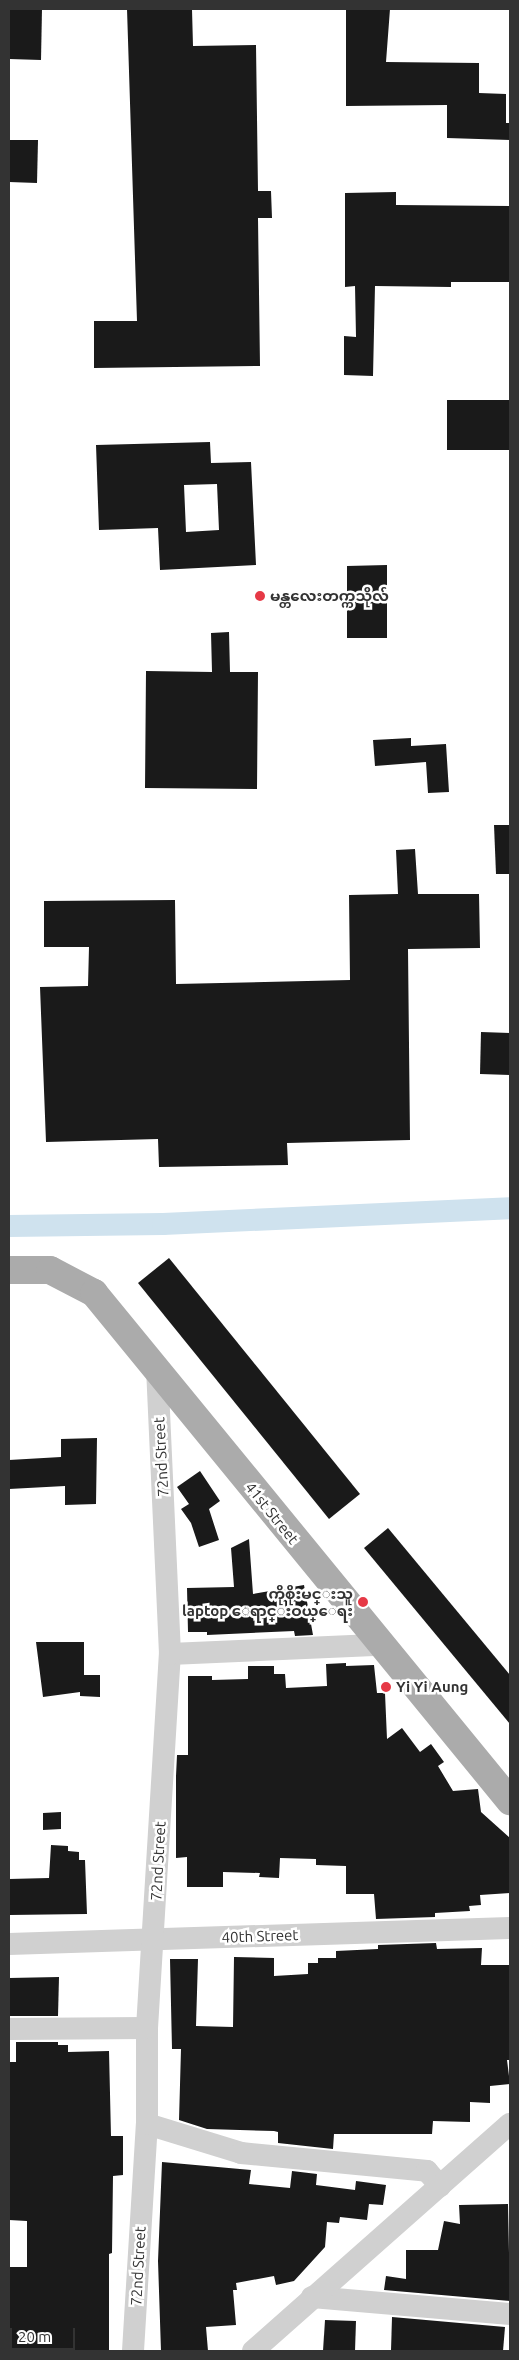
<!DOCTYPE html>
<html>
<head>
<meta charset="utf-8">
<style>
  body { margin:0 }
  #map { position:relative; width:519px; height:2360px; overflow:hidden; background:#fff; font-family:Ubuntu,"Noto Sans Myanmar",sans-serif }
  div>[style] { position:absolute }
  .canal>* { height:22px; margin:-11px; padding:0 11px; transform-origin:11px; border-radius:11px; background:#cfe2ee }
  .building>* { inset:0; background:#1a1a1a }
  .street>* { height:22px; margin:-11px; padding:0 11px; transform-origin:11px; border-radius:11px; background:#d0d0d0 }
  .primary>* { height:28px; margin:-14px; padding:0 14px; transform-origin:14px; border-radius:14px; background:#ababab }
  .dots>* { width:14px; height:14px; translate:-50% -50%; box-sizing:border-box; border:2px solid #fff; border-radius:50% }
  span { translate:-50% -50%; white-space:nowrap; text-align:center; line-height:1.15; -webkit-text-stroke:5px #fff; paint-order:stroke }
  .poi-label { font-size:15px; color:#333; font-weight:700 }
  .left { translate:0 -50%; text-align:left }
  .right { translate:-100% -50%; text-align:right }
  .street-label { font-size:15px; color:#333 }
  .frame { position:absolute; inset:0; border:10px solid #333; pointer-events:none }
  .scale { position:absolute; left:10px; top:2328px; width:65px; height:22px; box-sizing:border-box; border:2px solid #333; border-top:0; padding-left:6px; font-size:15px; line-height:18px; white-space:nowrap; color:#333; -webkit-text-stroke:4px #fff; paint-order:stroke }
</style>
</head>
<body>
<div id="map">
  <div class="canal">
    <div style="left:9px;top:1226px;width:154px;rotate:-0.7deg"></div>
    <div style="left:163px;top:1224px;width:347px;rotate:-2.6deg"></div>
  </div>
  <div class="building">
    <div style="clip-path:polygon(9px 9px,42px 9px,41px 60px,9px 59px)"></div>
    <div style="clip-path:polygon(127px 9px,192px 9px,193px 46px,256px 45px,258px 191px,271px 191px,272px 218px,258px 218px,260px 366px,94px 368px,94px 321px,137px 321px)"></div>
    <div style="clip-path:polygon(346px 9px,390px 9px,386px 62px,479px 63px,479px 93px,506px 94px,506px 123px,510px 123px,510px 140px,447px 138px,447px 105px,346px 106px)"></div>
    <div style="clip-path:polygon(9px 140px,38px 140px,37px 183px,9px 182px)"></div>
    <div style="clip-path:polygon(396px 192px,396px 205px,510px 206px,510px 282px,451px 282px,451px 287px,375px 286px,373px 376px,344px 375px,344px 336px,356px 337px,355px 286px,345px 287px,345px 193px)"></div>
    <div style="clip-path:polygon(447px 400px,510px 400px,510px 450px,447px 450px)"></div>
    <div style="clip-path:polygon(evenodd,210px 442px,211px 463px,251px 462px,256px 565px,160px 570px,158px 528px,99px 530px,96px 445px,210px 442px,217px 484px,219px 530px,186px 532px,184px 485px,217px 484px)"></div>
    <div style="clip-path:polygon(387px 565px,387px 638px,347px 638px,347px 566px)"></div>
    <div style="clip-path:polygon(229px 632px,230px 672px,258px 672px,257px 789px,145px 788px,146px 671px,212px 672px,211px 633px)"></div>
    <div style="clip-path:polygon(411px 738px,411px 746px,446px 744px,449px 792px,428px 793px,426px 762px,375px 766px,373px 740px)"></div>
    <div style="clip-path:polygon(494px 825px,510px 825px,510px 874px,496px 874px)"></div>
    <div style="clip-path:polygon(415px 849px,418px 894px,479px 894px,480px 948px,408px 949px,410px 1140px,287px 1143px,288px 1165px,159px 1167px,158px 1139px,46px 1142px,40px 987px,88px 986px,89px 947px,44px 947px,44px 901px,175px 900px,176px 984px,350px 980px,349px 895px,398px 894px,396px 850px)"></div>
    <div style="clip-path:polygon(481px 1032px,510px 1033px,510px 1075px,480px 1074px)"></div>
    <div style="clip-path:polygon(169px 1258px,360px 1494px,329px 1519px,138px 1283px)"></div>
    <div style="clip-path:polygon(97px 1438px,96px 1504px,65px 1505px,65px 1486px,9px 1489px,9px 1460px,61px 1457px,61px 1439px)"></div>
    <div style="clip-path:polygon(200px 1471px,220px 1501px,209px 1509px,219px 1540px,199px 1547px,191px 1523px,181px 1509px,189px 1504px,177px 1487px)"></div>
    <div style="clip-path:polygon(388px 1528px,510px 1675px,510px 1724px,364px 1548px)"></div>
    <div style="clip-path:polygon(249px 1539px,253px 1594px,304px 1585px,313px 1635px,295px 1636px,294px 1631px,207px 1635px,207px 1632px,188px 1632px,187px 1588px,234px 1587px,231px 1548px)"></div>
    <div style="clip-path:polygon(36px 1642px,84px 1642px,84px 1675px,100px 1675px,100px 1697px,80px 1696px,80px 1692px,43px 1697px)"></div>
    <div style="clip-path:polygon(346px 1663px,346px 1666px,374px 1665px,377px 1693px,385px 1693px,387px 1739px,402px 1728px,420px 1752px,431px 1744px,444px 1762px,438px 1766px,453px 1791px,478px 1789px,481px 1812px,510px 1838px,510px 1893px,480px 1895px,481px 1905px,469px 1906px,470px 1911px,435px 1913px,435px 1917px,376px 1919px,374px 1894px,346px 1894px,346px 1866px,316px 1865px,316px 1859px,280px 1858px,279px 1878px,259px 1877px,260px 1873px,223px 1872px,223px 1887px,187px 1887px,187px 1857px,176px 1858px,176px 1776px,177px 1755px,188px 1755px,188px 1676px,212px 1676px,212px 1680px,248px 1679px,248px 1666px,274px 1666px,274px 1674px,285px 1674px,286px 1688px,327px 1686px,326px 1664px)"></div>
    <div style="clip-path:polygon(61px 1812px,61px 1829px,43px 1830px,43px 1813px)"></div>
    <div style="clip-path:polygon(51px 1845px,68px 1846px,68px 1851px,79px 1852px,79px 1860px,85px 1860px,87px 1914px,9px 1915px,9px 1879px,49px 1878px)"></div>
    <div style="clip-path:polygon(436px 1943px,437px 1949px,482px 1948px,481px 1965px,510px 1965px,510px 2060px,507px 2060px,510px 2084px,490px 2086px,490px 2103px,470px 2102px,470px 2122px,433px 2121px,432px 2134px,334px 2134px,333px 2149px,278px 2143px,278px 2132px,274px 2131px,207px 2129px,179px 2120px,181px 2049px,172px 2049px,170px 1959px,198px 1959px,196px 2026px,233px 2027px,234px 1957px,274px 1958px,274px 1976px,308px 1974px,308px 1963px,318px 1963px,318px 1958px,336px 1958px,336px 1951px,378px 1949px,378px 1945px)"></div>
    <div style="clip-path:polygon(59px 1977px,58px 2016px,9px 2016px,9px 1978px)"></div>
    <div style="clip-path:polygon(16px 2042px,58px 2042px,58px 2045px,68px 2045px,68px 2052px,109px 2051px,111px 2136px,123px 2136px,123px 2175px,113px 2176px,112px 2253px,109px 2254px,109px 2351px,9px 2351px,9px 2267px,27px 2267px,27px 2221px,9px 2220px,9px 2062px,16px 2062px)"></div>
    <div style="clip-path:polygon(162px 2162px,251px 2170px,249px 2184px,290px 2188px,292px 2171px,317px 2174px,316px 2185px,355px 2190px,356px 2181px,386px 2185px,383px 2205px,369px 2204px,367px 2220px,340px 2217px,339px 2223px,327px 2222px,325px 2247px,294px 2281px,276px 2285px,274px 2276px,236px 2283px,237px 2290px,233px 2290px,236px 2325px,206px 2327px,208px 2351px,161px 2351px,158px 2261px)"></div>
    <div style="clip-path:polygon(508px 2204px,510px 2301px,384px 2290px,386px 2276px,406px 2279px,406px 2250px,438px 2250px,444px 2221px,460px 2224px,459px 2205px)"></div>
    <div style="clip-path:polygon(392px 2317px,505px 2327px,503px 2351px,391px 2351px)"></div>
    <div style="clip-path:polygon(325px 2320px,356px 2321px,355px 2351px,323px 2351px)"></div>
  </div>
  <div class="street">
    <div style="left:170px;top:1654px;width:210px;rotate:-2.5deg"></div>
    <div style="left:9px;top:1944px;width:501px;rotate:-1.83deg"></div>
    <div style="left:9px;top:2029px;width:138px;rotate:-0.4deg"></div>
    <div style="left:147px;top:2124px;width:98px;rotate:17.1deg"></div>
    <div style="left:241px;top:2153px;width:187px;rotate:5.5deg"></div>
    <div style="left:427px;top:2171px;width:20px;rotate:49deg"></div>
    <div style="left:312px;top:2297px;width:199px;rotate:4.9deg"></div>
    <div style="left:133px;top:2351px;width:227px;rotate:-86.5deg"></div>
    <div style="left:147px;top:2124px;width:96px;rotate:-90deg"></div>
    <div style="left:147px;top:2028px;width:375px;rotate:-86.5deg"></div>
    <div style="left:170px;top:1654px;width:283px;rotate:-92.6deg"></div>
    <div style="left:253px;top:2351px;width:343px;rotate:-41.5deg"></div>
  </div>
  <div class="primary">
    <div style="left:9px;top:1270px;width:41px"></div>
    <div style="left:50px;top:1270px;width:50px;rotate:27.6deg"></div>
    <div style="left:94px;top:1293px;width:657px;rotate:50.69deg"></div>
  </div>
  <div class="dots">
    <div style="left:260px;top:596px;background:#e63946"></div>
    <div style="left:363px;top:1602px;background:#e63946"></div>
    <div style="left:386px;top:1687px;background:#e63946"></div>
  </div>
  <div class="poi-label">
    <span class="left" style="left:270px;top:596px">မန္တလေးတက္ကသိုလ်</span>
    <span class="right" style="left:353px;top:1602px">ကိုစိုးမင္းသူ<br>laptop ေရာင္းဝယ္ေရး</span>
    <span class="left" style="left:396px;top:1687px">Yi Yi Aung</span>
  </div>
  <div class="street-label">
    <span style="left:161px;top:1457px;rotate:-93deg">72nd Street</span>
    <span style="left:272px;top:1513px;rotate:51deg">41st Street</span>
    <span style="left:158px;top:1861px;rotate:-87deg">72nd Street</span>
    <span style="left:260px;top:1936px;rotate:-2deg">40th Street</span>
    <span style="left:138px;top:2266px;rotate:-87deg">72nd Street</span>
  </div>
  <div class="frame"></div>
  <div class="scale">20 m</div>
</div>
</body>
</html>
